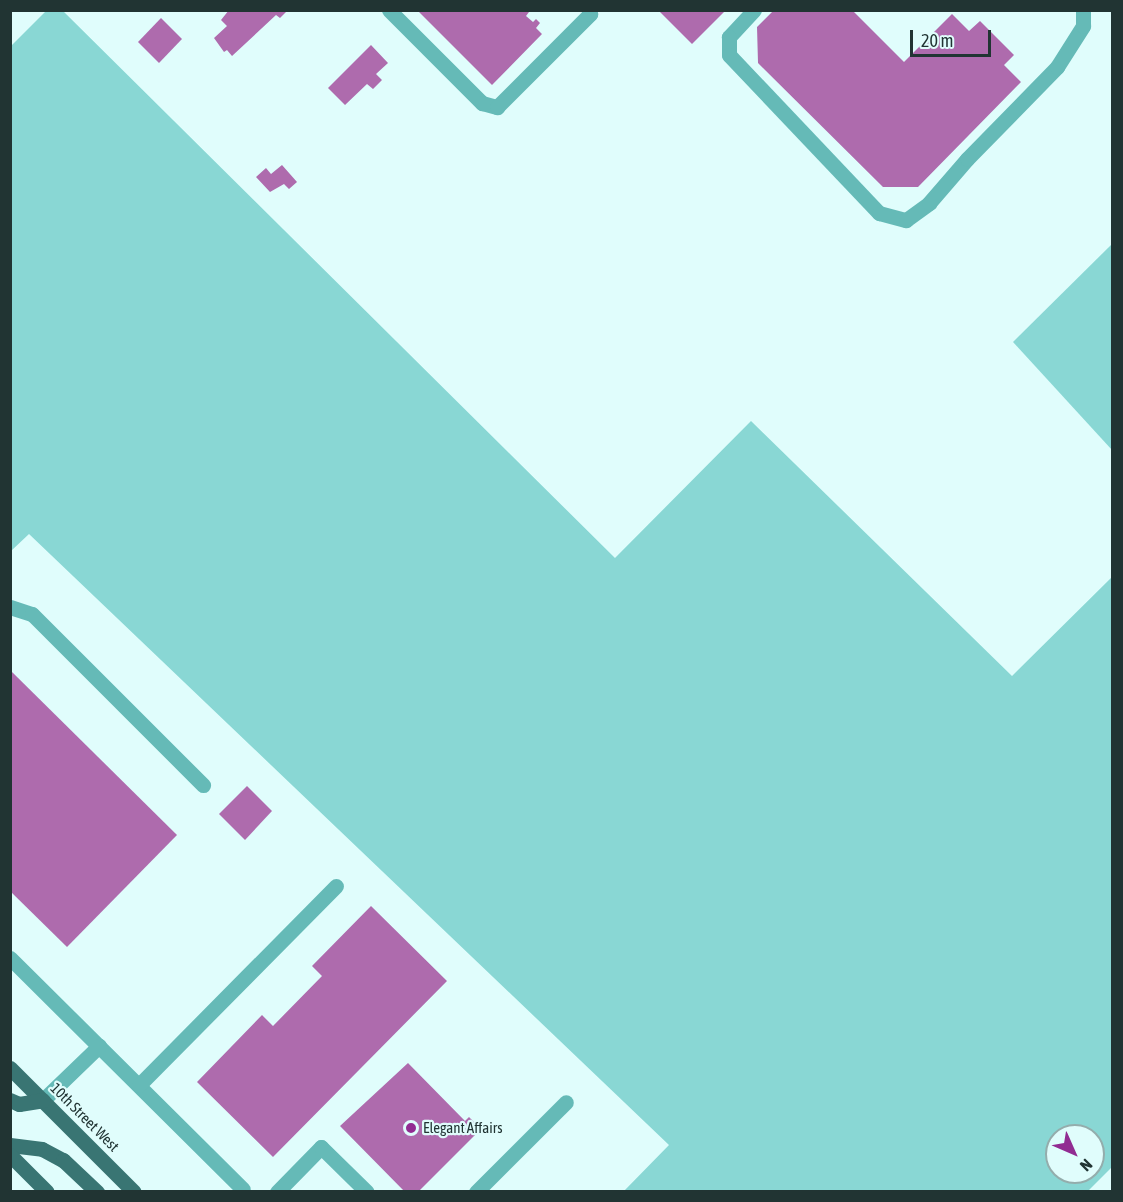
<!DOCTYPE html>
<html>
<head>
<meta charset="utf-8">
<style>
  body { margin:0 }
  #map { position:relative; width:1123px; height:1202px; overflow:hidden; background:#e0fdfc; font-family:"Asap Condensed",sans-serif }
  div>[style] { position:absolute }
  .green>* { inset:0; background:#89d7d4 }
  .building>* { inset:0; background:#ae6bad }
  .service>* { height:15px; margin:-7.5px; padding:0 7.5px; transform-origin:7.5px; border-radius:7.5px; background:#65bab7 }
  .primary>* { height:15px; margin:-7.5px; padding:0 7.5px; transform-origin:7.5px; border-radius:7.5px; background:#397573 }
  .dots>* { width:16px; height:16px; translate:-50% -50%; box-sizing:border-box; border:3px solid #e0fdfc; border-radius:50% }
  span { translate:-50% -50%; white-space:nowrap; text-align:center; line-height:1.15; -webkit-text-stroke:4.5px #e0fdfc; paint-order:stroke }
  .street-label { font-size:15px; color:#213433 }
  .poi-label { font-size:15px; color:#213433 }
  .left { translate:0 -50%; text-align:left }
  .frame { position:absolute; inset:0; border:12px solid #213433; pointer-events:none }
  .north { position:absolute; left:1045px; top:1124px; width:60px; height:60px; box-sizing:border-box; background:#e0fdfc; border:2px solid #94adac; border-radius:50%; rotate:135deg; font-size:16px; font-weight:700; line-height:24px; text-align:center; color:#213433 }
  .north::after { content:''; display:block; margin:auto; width:21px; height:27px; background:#912c92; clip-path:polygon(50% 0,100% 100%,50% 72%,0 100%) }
  .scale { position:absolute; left:910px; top:30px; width:81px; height:27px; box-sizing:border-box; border:3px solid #213433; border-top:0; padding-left:8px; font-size:18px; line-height:21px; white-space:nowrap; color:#213433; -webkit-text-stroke:4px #e0fdfc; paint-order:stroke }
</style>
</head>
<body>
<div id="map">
  <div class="green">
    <div style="clip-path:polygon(evenodd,47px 10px,63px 11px,615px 558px,751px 421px,1012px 676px,1112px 577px,1112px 1167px,1088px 1191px,624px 1191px,669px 1145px,29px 534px,11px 551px,11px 46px,47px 10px,1057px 1136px,1093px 1136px,1093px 1172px,1057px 1172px,1057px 1136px)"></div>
    <div style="clip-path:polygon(1112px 244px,1112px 450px,1013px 342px)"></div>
  </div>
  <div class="building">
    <div style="clip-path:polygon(229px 10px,288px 10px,280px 18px,276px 15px,232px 56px,227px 50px,224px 52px,214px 38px,227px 26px,221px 20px)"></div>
    <div style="clip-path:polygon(417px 10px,527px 10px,529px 12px,526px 16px,533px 22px,536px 19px,540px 23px,536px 28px,542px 34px,492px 85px)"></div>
    <div style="clip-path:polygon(658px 10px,726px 10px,692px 44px)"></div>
    <div style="clip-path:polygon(774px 10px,852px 10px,904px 62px,952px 14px,969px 31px,980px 21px,1014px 55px,1004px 65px,1021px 82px,918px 187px,883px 187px,758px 63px,757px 27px)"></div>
    <div style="clip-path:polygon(161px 18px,182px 39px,159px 63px,138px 42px)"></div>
    <div style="clip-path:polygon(371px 45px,388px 63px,376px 74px,382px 80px,373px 89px,367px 84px,345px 105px,328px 88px)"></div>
    <div style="clip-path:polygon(282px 165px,297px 182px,289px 189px,284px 184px,270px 192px,256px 177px,266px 168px,271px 174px)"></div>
    <div style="clip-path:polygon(10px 670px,177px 835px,67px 947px,10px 891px)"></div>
    <div style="clip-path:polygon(247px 786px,272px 811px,245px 840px,219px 814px)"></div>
    <div style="clip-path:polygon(371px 906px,447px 981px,273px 1157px,197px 1082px,262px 1015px,273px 1026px,322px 976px,312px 966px)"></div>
    <div style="clip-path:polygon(408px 1063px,465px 1121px,469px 1117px,481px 1129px,418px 1192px,405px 1192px,340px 1126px)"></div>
  </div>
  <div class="service">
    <div style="left:389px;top:10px;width:132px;rotate:45deg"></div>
    <div style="left:482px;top:103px;width:16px;rotate:15deg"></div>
    <div style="left:497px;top:107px;width:132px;rotate:-45deg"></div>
    <div style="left:590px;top:14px;width:4px;rotate:-104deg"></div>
    <div style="left:754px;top:10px;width:37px;rotate:133deg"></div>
    <div style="left:729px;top:37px;width:18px;rotate:90deg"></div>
    <div style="left:729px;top:55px;width:218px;rotate:46.5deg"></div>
    <div style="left:879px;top:213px;width:28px;rotate:15deg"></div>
    <div style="left:906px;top:220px;width:29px;rotate:-36deg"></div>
    <div style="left:929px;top:203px;width:58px;rotate:-49.2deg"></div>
    <div style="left:967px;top:159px;width:129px;rotate:-45.6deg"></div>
    <div style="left:1057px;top:67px;width:49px;rotate:-57.6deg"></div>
    <div style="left:1083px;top:26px;width:16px;rotate:-90deg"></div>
    <div style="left:10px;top:607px;width:23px;rotate:18deg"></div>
    <div style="left:32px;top:614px;width:242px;rotate:45deg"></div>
    <div style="left:10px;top:958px;width:328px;rotate:44.8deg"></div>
    <div style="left:139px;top:1085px;width:280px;rotate:-45.3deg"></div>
    <div style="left:43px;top:1100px;width:78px;rotate:-44deg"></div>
    <div style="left:277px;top:1192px;width:63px;rotate:-45.6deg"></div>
    <div style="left:321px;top:1147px;width:64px;rotate:44.4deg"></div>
    <div style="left:476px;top:1192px;width:127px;rotate:-45deg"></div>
  </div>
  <div class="primary">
    <div style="left:10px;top:1068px;width:175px;rotate:45deg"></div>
    <div style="left:10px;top:1100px;width:10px;rotate:24deg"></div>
    <div style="left:19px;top:1104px;width:24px;rotate:-9deg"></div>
    <div style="left:10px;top:1145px;width:32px;rotate:7deg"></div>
    <div style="left:42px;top:1149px;width:24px;rotate:28deg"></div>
    <div style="left:63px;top:1160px;width:47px;rotate:43.3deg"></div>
    <div style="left:10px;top:1155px;width:52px;rotate:45deg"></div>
  </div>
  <div class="dots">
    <div style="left:411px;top:1128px;background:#912c92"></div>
  </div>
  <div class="street-label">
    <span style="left:85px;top:1117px;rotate:45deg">10th Street West</span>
  </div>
  <div class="poi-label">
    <span class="left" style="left:423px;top:1128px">Elegant Affairs</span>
  </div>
  <div class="frame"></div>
  <div class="north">N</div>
  <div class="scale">20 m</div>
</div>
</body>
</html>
